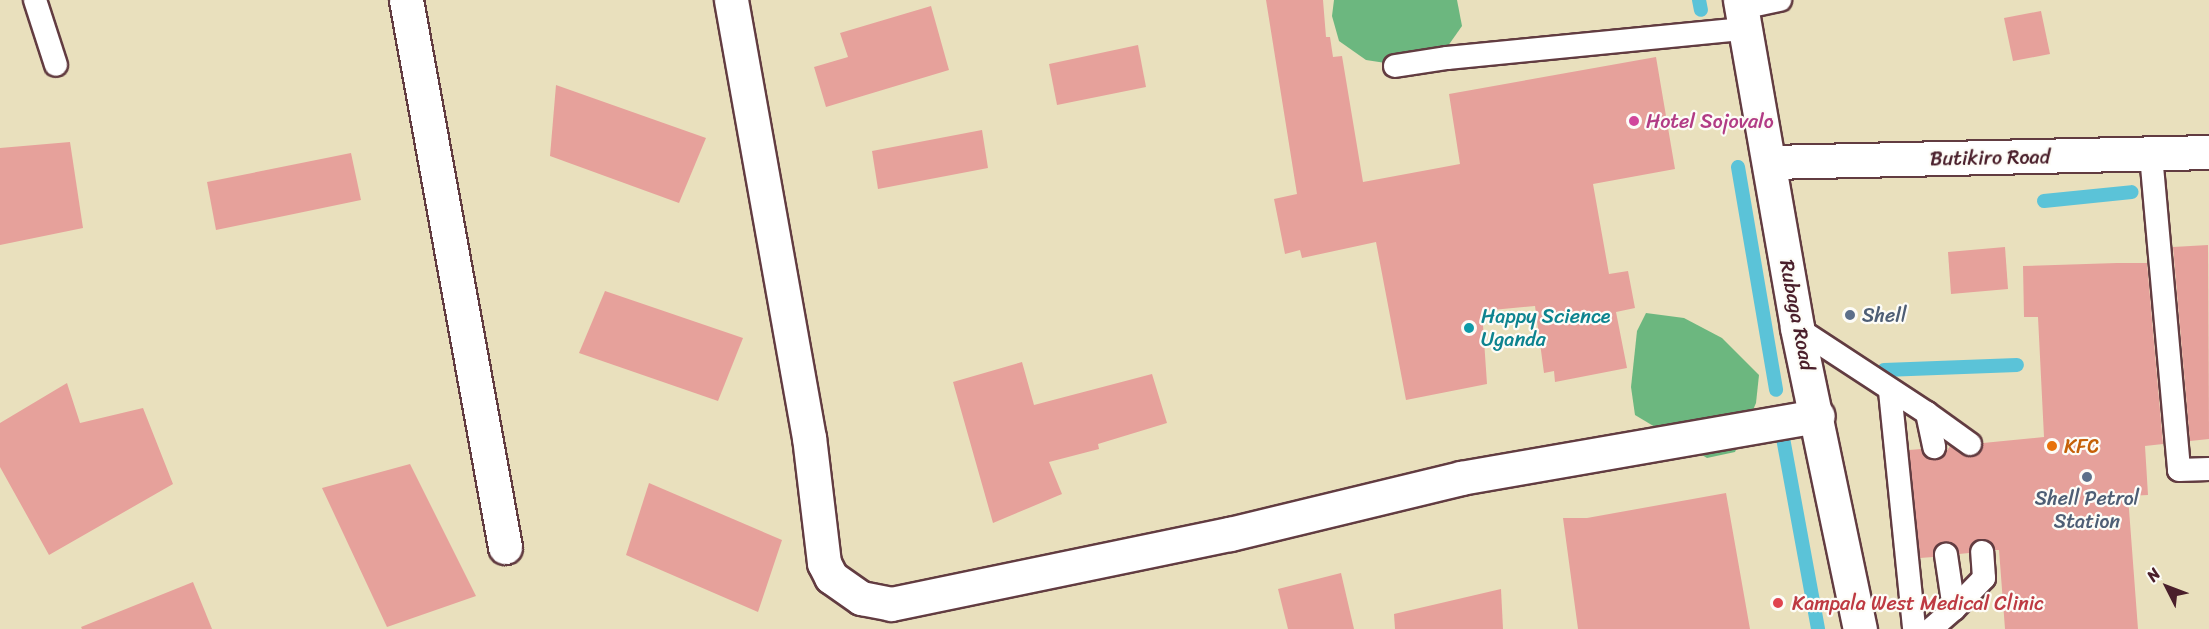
<!DOCTYPE html>
<html>
<head>
<meta charset="utf-8">
<style>
  body { margin:0 }
  #map { position:relative; width:2209px; height:629px; overflow:hidden; background:#e9e0bd; font-family:Sriracha,sans-serif }
  div>[style] { position:absolute }
  .forest>* { inset:0; background:#6cb77f }
  .stream>* { height:14px; margin:-7px; padding:0 7px; transform-origin:7px; border-radius:7px; background:#5bc3d8 }
  .building>* { inset:0; background:#e6a19b }
  .roads { filter:drop-shadow(2px 0 #623c41) drop-shadow(-2px 0 #623c41) drop-shadow(0 2px #623c41) drop-shadow(0 -2px #623c41) }
  .lane>* { height:22px; margin:-11px; padding:0 11px; transform-origin:11px; border-radius:11px; background:#fff }
  .street>* { height:33px; margin:-16.5px; padding:0 16.5px; transform-origin:16.5px; border-radius:16.5px; background:#fff }
  .secondary>* { height:33px; margin:-16.5px; padding:0 16.5px; transform-origin:16.5px; border-radius:16.5px; background:#fff }
  .dots>* { width:16px; height:16px; translate:-50% -50%; box-sizing:border-box; border:3px solid #fdfcf7; border-radius:50% }
  span { translate:-50% -50%; white-space:nowrap; text-align:center; line-height:1.15; -webkit-text-stroke:4.5px #fdfcf7; paint-order:stroke }
  .hotel-label { font-size:20px; color:#b23c85 }
  .left { translate:0 -50%; text-align:left }
  .street-label { font-size:20px; color:#4a1f2b }
  .service-label { font-size:20px; color:#4e5e75 }
  .culture-label { font-size:20px; color:#0d838f }
  .food-label { font-size:20px; color:#c56008 }
  .health-label { font-size:20px; color:#be3a42 }
  .north { position:absolute; left:2137px; top:557px; width:60px; height:60px; -webkit-text-stroke:4px #fdfcf7; paint-order:stroke; rotate:312deg; font-size:16px; font-weight:700; line-height:24px; text-align:center; color:#4a1f2b }
  .north::after { content:''; display:block; margin:auto; width:21px; height:27px; background:#4a1f2b; clip-path:polygon(50% 0,100% 100%,50% 72%,0 100%) }
</style>
</head>
<body>
<div id="map">
  <div class="forest">
    <div style="clip-path:polygon(1334px 0,1457px 0,1462px 26px,1431px 70px,1366px 60px,1339px 41px,1332px 16px)"></div>
    <div style="clip-path:polygon(1646px 313px,1684px 318px,1722px 338px,1759px 375px,1756px 403px,1735px 452px,1707px 458px,1635px 415px,1631px 387px,1637px 331px)"></div>
  </div>
  <div class="stream">
    <div style="left:1699px;top:0;width:10px;rotate:79deg"></div>
    <div style="left:1738px;top:167px;width:226px;rotate:80.3deg"></div>
    <div style="left:2044px;top:201px;width:88px;rotate:-5.8deg"></div>
    <div style="left:1884px;top:370px;width:133px;rotate:-2.2deg"></div>
    <div style="left:1783px;top:438px;width:194px;rotate:79.6deg"></div>
  </div>
  <div class="building">
    <div style="clip-path:polygon(1266px 0,1323px 0,1326px 37px,1330px 37px,1333px 57px,1342px 56px,1363px 182px,1460px 164px,1449px 94px,1656px 57px,1675px 169px,1593px 184px,1609px 274px,1628px 271px,1635px 308px,1616px 312px,1627px 368px,1555px 382px,1554px 371px,1544px 373px,1535px 306px,1482px 311px,1487px 384px,1406px 400px,1376px 242px,1302px 258px,1300px 250px,1285px 254px,1274px 199px,1297px 194px)"></div>
    <div style="clip-path:polygon(931px 6px,949px 70px,826px 107px,814px 67px,848px 57px,840px 33px)"></div>
    <div style="clip-path:polygon(2041px 11px,2050px 54px,2013px 61px,2004px 18px)"></div>
    <div style="clip-path:polygon(1138px 45px,1146px 87px,1057px 105px,1049px 64px)"></div>
    <div style="clip-path:polygon(556px 85px,706px 138px,679px 203px,550px 156px)"></div>
    <div style="clip-path:polygon(982px 130px,988px 168px,878px 189px,872px 151px)"></div>
    <div style="clip-path:polygon(70px 142px,83px 228px,0 245px,0 148px)"></div>
    <div style="clip-path:polygon(351px 153px,361px 200px,216px 230px,207px 182px)"></div>
    <div style="clip-path:polygon(2208px 245px,2209px 439px,2190px 441px,2173px 247px)"></div>
    <div style="clip-path:polygon(2005px 247px,2008px 289px,1951px 294px,1948px 252px)"></div>
    <div style="clip-path:polygon(2117px 263px,2147px 263px,2163px 444px,2145px 446px,2148px 495px,2128px 496px,2138px 629px,2005px 629px,1999px 550px,1995px 550px,1988px 540px,1975px 541px,1969px 553px,1959px 554px,1956px 546px,1943px 542px,1934px 550px,1933px 557px,1920px 558px,1909px 450px,1921px 449px,1924px 456px,1936px 460px,1943px 457px,1950px 446px,1969px 457px,1981px 452px,1983px 443px,2044px 437px,2038px 317px,2024px 317px,2023px 266px)"></div>
    <div style="clip-path:polygon(605px 291px,743px 338px,718px 401px,579px 353px)"></div>
    <div style="clip-path:polygon(1022px 362px,1034px 405px,1152px 374px,1167px 423px,1098px 444px,1099px 449px,1049px 462px,1062px 494px,993px 523px,953px 382px)"></div>
    <div style="clip-path:polygon(67px 383px,80px 423px,143px 408px,173px 484px,49px 555px,0 467px,0 423px)"></div>
    <div style="clip-path:polygon(410px 464px,476px 596px,387px 627px,322px 488px)"></div>
    <div style="clip-path:polygon(649px 483px,782px 540px,758px 612px,626px 555px)"></div>
    <div style="clip-path:polygon(1726px 493px,1750px 629px,1578px 629px,1563px 518px,1587px 518px)"></div>
    <div style="clip-path:polygon(1341px 573px,1354px 629px,1288px 629px,1278px 589px)"></div>
    <div style="clip-path:polygon(193px 582px,212px 629px,82px 629px,81px 627px)"></div>
    <div style="clip-path:polygon(1501px 589px,1503px 629px,1395px 629px,1394px 614px)"></div>
  </div>
  <div class="roads">
    <div class="lane">
      <div style="left:35px;top:0;width:68px;rotate:72.1deg"></div>
      <div style="left:1742px;top:8px;width:39px;rotate:-12deg"></div>
      <div style="left:1395px;top:66px;width:53px;rotate:-8.7deg"></div>
      <div style="left:1447px;top:58px;width:298px;rotate:-5.6deg"></div>
      <div style="left:2151px;top:155px;width:316px;rotate:84.9deg"></div>
      <div style="left:2179px;top:470px;width:30px;rotate:-2deg"></div>
      <div style="left:1797px;top:328px;width:155px;rotate:33.2deg"></div>
      <div style="left:1927px;top:413px;width:35px;rotate:78deg"></div>
      <div style="left:1890px;top:391px;width:239px;rotate:84.2deg"></div>
      <div style="left:1927px;top:413px;width:53px;rotate:35.8deg"></div>
      <div style="left:1954px;top:609px;width:43px;rotate:-45.9deg"></div>
      <div style="left:1984px;top:578px;width:26px;rotate:-94deg"></div>
      <div style="left:1931px;top:629px;width:30px;rotate:-41deg"></div>
      <div style="left:1954px;top:609px;width:55px;rotate:-98.4deg"></div>
    </div>
    <div class="street">
      <div style="left:406px;top:0;width:556px;rotate:79.74deg"></div>
      <div style="left:731px;top:0;width:444px;rotate:79.9deg"></div>
      <div style="left:809px;top:437px;width:127px;rotate:83.2deg"></div>
      <div style="left:824px;top:563px;width:16px;rotate:63deg"></div>
      <div style="left:831px;top:577px;width:37px;rotate:35deg"></div>
      <div style="left:861px;top:598px;width:31px;rotate:11deg"></div>
      <div style="left:891px;top:604px;width:346px;rotate:-11.7deg"></div>
      <div style="left:1230px;top:534px;width:238px;rotate:-13.6deg"></div>
      <div style="left:1461px;top:478px;width:362px;rotate:-9.9deg"></div>
    </div>
    <div class="secondary">
      <div style="left:1740px;top:0;width:333px;rotate:80.1deg"></div>
      <div style="left:1797px;top:328px;width:308px;rotate:78.2deg"></div>
      <div style="left:1770px;top:162px;width:439px;rotate:-1.3deg"></div>
    </div>
  </div>
  <div class="dots">
    <div style="left:1634px;top:121px;background:#d1479c"></div>
    <div style="left:1850px;top:315px;background:#5c6f8a"></div>
    <div style="left:1469px;top:328px;background:#0f9aa8"></div>
    <div style="left:2052px;top:446px;background:#e8710a"></div>
    <div style="left:2087px;top:477px;background:#5c6f8a"></div>
    <div style="left:1778px;top:603px;background:#e0444e"></div>
  </div>
  <div class="hotel-label">
    <span class="left" style="left:1646px;top:121px">Hotel Sojovalo</span>
  </div>
  <div class="street-label">
    <span style="left:1990px;top:158px;rotate:-1deg">Butikiro Road</span>
    <span style="left:1797px;top:315px;rotate:79deg">Rubaga Road</span>
  </div>
  <div class="service-label">
    <span class="left" style="left:1862px;top:315px">Shell</span>
    <span style="left:2087px;top:510px">Shell Petrol<br>Station</span>
  </div>
  <div class="culture-label">
    <span class="left" style="left:1481px;top:328px">Happy Science<br>Uganda</span>
  </div>
  <div class="food-label">
    <span class="left" style="left:2064px;top:446px">KFC</span>
  </div>
  <div class="health-label">
    <span class="left" style="left:1792px;top:603px">Kampala West Medical Clinic</span>
  </div>
  <div class="north">N</div>
</div>
</body>
</html>
